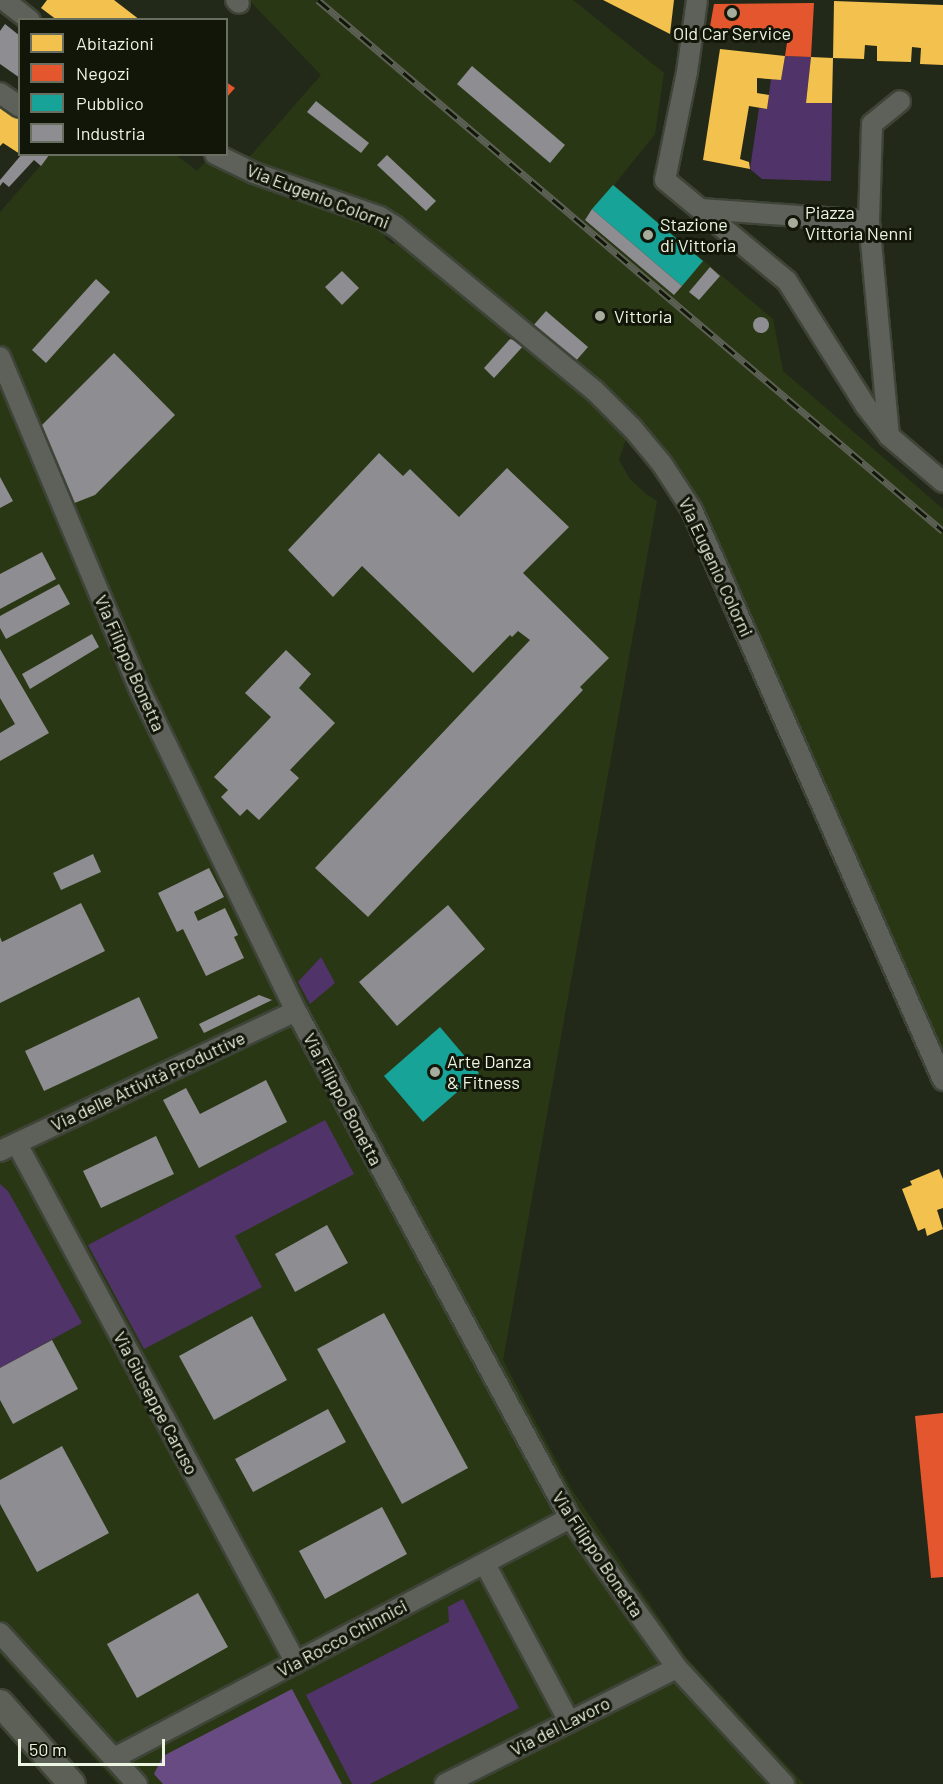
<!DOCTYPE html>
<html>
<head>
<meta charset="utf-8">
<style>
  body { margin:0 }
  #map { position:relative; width:943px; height:1784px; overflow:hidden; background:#232919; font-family:Barlow,sans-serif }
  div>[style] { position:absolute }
  .built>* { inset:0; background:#2a3714 }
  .green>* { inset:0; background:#503369 }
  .forest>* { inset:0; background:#684b83 }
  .homes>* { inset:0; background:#f2c14e }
  .shops>* { inset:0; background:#e4572e }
  .public>* { inset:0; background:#17a398 }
  .industry>* { inset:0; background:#8d8d92 }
  .round { border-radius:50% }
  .roads { filter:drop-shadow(2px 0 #3e4437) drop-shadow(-2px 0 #3e4437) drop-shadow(0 2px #3e4437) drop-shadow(0 -2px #3e4437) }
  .minor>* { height:20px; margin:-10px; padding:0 10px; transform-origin:10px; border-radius:10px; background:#5e605a }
  .major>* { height:26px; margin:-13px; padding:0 13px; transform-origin:13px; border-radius:13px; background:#5c6056 }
  .rail>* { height:7px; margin-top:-3.5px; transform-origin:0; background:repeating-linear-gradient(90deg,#111609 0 14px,#5c6055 0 28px); box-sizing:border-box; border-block:2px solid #5c6055 }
  .dots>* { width:16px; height:16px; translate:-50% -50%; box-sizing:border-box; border:3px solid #111609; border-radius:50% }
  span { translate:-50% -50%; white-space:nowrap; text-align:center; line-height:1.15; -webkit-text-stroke:6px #111609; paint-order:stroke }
  .poi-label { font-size:18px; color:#ecf4e2 }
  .left { translate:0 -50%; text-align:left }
  .street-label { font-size:18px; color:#ecf4e2 }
  .legend { position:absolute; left:18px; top:18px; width:210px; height:138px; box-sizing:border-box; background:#111609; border:2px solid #696f60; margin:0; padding:8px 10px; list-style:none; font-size:18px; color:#ecf4e2 }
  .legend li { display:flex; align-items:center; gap:12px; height:30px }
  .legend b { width:30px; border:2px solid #696f60 }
  .scale { position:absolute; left:18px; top:1739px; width:147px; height:27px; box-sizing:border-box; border:3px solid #ecf4e2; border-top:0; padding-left:8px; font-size:18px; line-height:21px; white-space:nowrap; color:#ecf4e2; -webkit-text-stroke:4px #111609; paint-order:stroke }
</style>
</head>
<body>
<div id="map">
  <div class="built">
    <div style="clip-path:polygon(249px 0,573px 0,664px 73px,655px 134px,614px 185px,773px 319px,783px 371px,943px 509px,943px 1063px,668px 457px,646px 428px,406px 222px,382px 209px,245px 162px,321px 75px)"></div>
    <div style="clip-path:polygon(50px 155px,176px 155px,197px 171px,208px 159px,252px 183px,385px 229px,385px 238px,392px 244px,400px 242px,490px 317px,510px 339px,519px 340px,585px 393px,627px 436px,619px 460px,630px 479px,646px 494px,657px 501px,503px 1360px,572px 1490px,686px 1657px,804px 1784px,117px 1784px,0 1654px,0 212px)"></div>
  </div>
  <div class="green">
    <div style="clip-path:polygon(785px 56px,811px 57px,806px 102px,832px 103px,831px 181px,762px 179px,750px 169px,759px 108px,767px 109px,771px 79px,781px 80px)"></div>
    <div style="clip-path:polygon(321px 957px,335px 983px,310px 1004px,298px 982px)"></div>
    <div style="clip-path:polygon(325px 1120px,354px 1174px,235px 1236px,262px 1287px,144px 1349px,88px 1245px)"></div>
    <div style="clip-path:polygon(0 1184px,8px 1191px,82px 1323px,0 1368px)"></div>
    <div style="clip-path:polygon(463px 1599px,519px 1708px,370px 1784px,352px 1784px,306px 1695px,449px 1622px,448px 1607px)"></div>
  </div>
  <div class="forest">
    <div style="clip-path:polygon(292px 1689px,342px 1784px,163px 1784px,154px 1774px,163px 1756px)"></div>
  </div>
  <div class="homes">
    <div style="clip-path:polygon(47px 0,114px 0,140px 20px,57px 20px,41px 8px)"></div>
    <div style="clip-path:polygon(603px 0,674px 0,670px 34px)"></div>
    <div style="clip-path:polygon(834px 1px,943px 5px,943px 65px,920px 64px,921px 48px,912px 47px,911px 62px,877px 61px,877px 46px,865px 45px,864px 59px,833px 58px,832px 103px,806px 103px,811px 57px,833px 58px)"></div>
    <div style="clip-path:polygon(720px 49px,785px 56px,781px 80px,757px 78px,757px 93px,769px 95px,767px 109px,749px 106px,740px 159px,749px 162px,750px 169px,703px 160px)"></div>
    <div style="clip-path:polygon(0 104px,20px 119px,20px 154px,3px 143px,0 146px)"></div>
    <div style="clip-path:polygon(939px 1169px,943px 1179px,943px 1208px,937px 1210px,943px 1229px,927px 1236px,925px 1228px,918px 1231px,902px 1189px,912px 1185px,910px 1181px)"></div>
  </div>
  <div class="shops">
    <div style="clip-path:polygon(814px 3px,811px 57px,785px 56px,788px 36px,709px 32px,714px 4px)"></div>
    <div style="clip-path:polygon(226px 82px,235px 88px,226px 98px)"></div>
    <div style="clip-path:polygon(943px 1413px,943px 1577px,931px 1578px,915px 1416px)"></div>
  </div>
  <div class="public">
    <div style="clip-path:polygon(613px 185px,703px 261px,682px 286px,592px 209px)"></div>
    <div style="clip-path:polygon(440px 1027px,479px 1073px,423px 1122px,384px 1076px)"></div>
  </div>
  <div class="industry">
    <div style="clip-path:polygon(5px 24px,20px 36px,20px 78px,0 64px,0 31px)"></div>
    <div style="clip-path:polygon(472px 66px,565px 145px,550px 163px,457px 84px)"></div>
    <div style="clip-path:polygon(316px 101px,369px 143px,361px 153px,307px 112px)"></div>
    <div style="clip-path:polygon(22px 154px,50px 154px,41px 166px,34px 160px,9px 187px,3px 182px,0 186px,0 180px)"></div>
    <div style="clip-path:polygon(387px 155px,436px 201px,426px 211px,377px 165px)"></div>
    <div style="clip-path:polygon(592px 209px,682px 286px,674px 295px,585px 220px)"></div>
    <div style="clip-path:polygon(710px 267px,720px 276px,699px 300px,689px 292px)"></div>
    <div style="clip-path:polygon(342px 271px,359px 288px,342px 305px,325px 287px)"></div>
    <div style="clip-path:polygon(96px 279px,110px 292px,46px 363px,32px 350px)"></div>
    <div style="clip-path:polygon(546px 311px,588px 347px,575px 362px,532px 327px)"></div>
    <div class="round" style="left:753px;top:317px;width:16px;height:16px"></div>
    <div style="clip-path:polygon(510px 339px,525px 344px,494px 378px,484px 368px)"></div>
    <div style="clip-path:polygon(114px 353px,175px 415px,95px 495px,72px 504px,41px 426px)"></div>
    <div style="clip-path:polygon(379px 453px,403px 476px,410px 469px,459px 517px,507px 468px,569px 527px,523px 573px,609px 658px,580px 687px,583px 690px,368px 917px,315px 868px,530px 640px,518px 631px,512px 637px,510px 635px,473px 673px,362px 566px,333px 597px,288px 550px)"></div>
    <div style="clip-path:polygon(0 477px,13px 501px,0 508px)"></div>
    <div style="clip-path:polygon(42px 552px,56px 579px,0 609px,0 574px)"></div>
    <div style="clip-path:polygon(59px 584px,70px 604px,6px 639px,0 628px,0 616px)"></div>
    <div style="clip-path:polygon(92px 634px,99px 647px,30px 689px,22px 674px)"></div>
    <div style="clip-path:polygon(0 649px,49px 733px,0 761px,0 733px,15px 724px,0 698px)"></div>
    <div style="clip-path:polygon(286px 650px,311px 674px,299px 688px,335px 723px,290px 770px,299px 778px,259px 820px,247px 809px,240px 816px,221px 797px,228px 790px,214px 777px,271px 717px,245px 693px)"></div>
    <div style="clip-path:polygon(93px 854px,101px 872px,61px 890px,53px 873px)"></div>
    <div style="clip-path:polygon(209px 868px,224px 897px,194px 912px,198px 921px,225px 908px,238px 935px,234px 937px,244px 958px,206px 976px,183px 929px,177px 932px,158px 893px)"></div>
    <div style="clip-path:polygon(81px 903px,105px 951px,0 1003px,0 937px,2px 942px)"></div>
    <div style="clip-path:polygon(448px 905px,485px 949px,397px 1026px,359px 982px)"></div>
    <div style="clip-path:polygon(259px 995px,272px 1000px,204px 1033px,199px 1024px)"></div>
    <div style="clip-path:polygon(139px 997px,158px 1038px,44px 1091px,25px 1051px)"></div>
    <div style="clip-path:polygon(266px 1080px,287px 1122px,199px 1168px,163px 1100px,186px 1088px,200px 1114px)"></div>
    <div style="clip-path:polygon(156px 1136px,174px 1174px,101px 1208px,83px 1171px)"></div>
    <div style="clip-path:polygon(327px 1225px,348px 1263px,295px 1292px,275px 1254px)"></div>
    <div style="clip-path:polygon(384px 1313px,468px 1468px,402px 1504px,317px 1349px)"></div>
    <div style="clip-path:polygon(252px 1316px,287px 1380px,214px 1420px,179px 1356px)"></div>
    <div style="clip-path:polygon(52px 1340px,78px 1389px,13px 1424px,0 1400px,0 1368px)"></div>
    <div style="clip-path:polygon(328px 1409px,346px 1442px,253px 1492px,235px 1459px)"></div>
    <div style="clip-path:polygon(62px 1446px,109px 1533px,37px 1572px,0 1504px,0 1480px)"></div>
    <div style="clip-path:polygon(382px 1507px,407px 1554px,325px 1599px,299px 1551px)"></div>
    <div style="clip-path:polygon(198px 1593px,228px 1647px,137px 1698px,107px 1644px)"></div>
  </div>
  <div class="roads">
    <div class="minor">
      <div style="left:4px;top:0;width:33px;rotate:38deg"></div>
      <div style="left:236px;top:0;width:4px;rotate:45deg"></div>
      <div style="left:697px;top:0;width:73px;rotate:97.9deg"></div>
      <div style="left:687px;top:72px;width:110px;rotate:101.5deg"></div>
      <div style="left:665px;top:180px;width:158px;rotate:39.6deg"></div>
      <div style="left:787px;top:281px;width:146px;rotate:57.8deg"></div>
      <div style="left:865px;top:405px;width:39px;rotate:52deg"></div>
      <div style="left:889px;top:436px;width:71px;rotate:40.4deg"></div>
      <div style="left:0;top:93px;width:24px;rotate:35deg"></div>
      <div style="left:215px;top:154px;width:43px;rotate:26deg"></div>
      <div style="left:254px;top:173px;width:133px;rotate:19.2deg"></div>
      <div style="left:380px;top:217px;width:19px;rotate:32deg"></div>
      <div style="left:396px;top:227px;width:256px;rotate:39.5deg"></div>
      <div style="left:594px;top:390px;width:55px;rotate:45deg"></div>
      <div style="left:633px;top:429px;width:45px;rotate:50.4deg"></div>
      <div style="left:662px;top:464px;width:55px;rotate:56.9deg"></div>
      <div style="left:692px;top:510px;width:623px;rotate:66.23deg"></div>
      <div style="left:701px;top:209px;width:168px;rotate:4.1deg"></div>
      <div style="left:0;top:357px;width:361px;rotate:67.2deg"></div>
      <div style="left:140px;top:690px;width:357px;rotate:64.1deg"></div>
      <div style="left:296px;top:1011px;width:576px;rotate:61.61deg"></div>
      <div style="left:570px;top:1518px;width:184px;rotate:54.5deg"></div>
      <div style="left:677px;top:1668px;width:158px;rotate:47.3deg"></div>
      <div style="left:889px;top:436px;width:216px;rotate:-95.3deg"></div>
      <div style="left:869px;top:221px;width:97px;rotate:-88.2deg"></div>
      <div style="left:872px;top:124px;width:36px;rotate:-39deg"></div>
      <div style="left:17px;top:1144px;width:589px;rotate:61.74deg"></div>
      <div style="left:0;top:1151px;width:327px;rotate:-25.3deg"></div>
      <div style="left:485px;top:1564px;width:178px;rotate:61.9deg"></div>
      <div style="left:0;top:1633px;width:204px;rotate:47.8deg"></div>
      <div style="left:114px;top:1758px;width:515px;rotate:-27.76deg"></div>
      <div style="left:445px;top:1784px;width:259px;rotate:-26.6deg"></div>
    </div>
    <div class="major">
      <div style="left:0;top:1703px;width:108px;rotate:48.4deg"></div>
    </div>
  </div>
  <div class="rail">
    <div style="left:318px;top:0;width:820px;rotate:40.35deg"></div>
  </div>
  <div class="dots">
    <div style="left:732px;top:13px;background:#a6ad9c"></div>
    <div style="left:793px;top:223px;background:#a6ad9c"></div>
    <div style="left:648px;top:235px;background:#a6ad9c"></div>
    <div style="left:600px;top:316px;background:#a6ad9c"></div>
    <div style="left:435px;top:1072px;background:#a6ad9c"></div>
  </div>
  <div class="poi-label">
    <span style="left:732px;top:33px">Old Car Service</span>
    <span class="left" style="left:805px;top:223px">Piazza<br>Vittoria Nenni</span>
    <span class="left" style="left:660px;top:235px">Stazione<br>di Vittoria</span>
    <span class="left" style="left:614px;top:316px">Vittoria</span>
    <span class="left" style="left:447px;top:1072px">Arte Danza<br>&amp; Fitness</span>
  </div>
  <div class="street-label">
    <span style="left:318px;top:196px;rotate:21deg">Via Eugenio Colorni</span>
    <span style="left:716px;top:567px;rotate:65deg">Via Eugenio Colorni</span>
    <span style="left:130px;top:663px;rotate:66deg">Via Filippo Bonetta</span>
    <span style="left:148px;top:1081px;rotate:-25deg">Via delle Attività Produttive</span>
    <span style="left:343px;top:1099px;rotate:62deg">Via Filippo Bonetta</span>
    <span style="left:156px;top:1403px;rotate:62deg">Via Giuseppe Caruso</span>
    <span style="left:598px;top:1554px;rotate:56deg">Via Filippo Bonetta</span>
    <span style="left:342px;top:1638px;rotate:-28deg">Via Rocco Chinnici</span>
    <span style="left:560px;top:1726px;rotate:-27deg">Via del Lavoro</span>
  </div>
  <ul class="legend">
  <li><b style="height:16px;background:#f2c14e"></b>Abitazioni</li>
  <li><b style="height:16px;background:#e4572e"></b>Negozi</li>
  <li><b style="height:16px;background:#17a398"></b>Pubblico</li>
  <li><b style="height:16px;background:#8d8d92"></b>Industria</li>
  </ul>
  <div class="scale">50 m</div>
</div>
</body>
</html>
